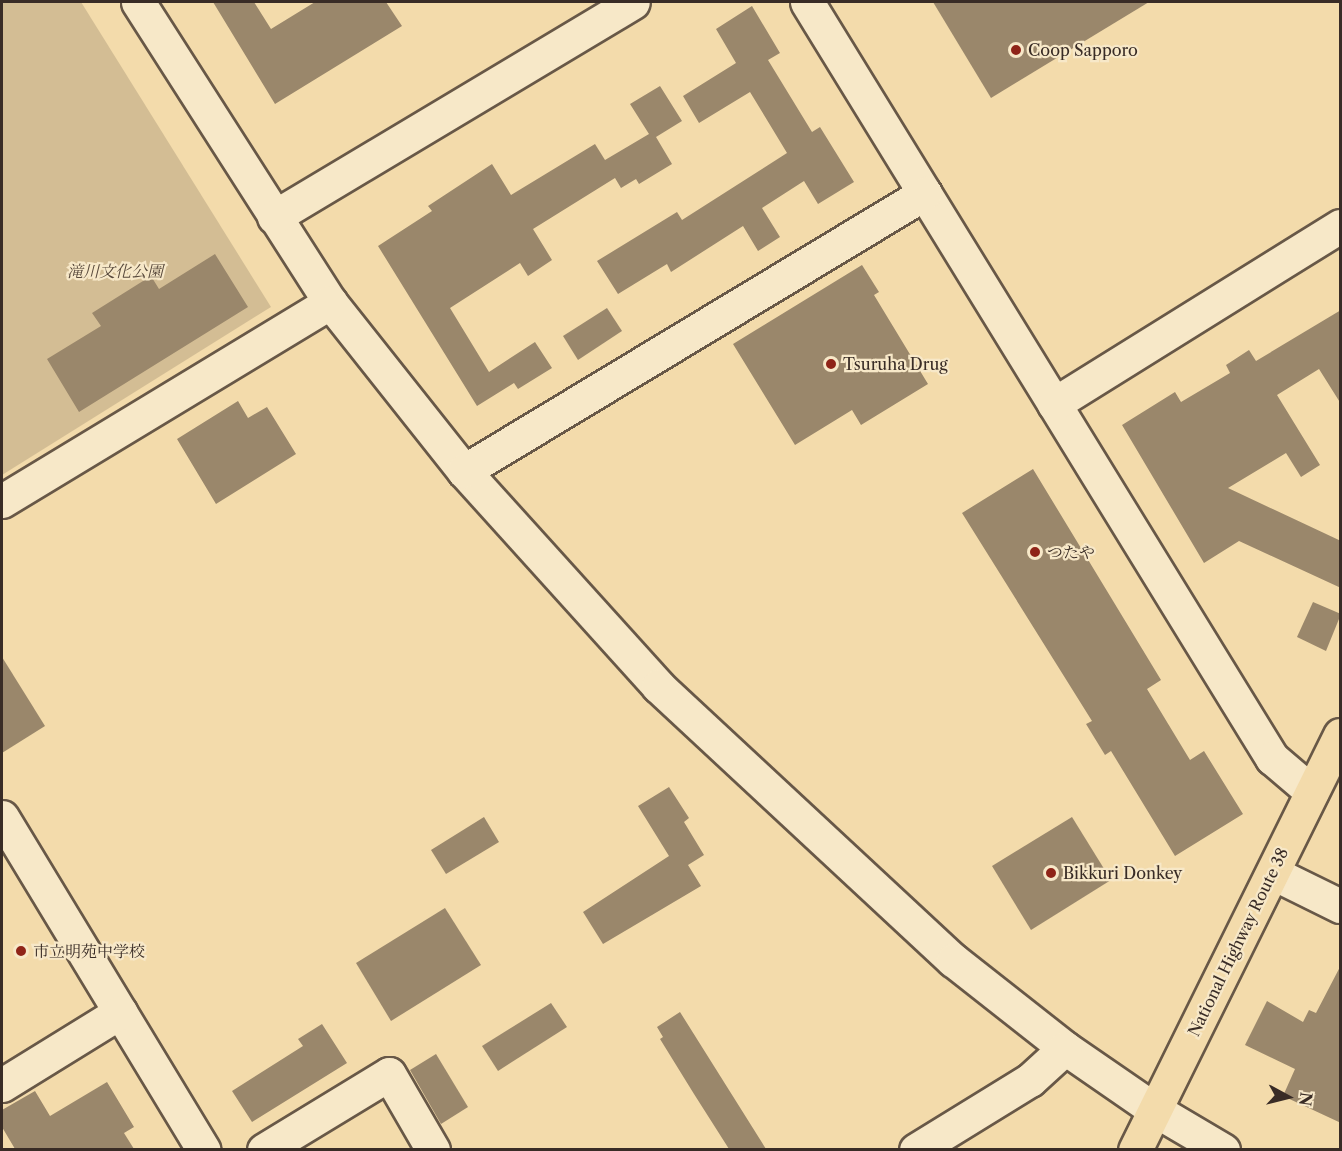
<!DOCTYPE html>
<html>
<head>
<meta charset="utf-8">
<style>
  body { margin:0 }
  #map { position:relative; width:1342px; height:1151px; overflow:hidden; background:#f3dbab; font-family:"Libre Caslon Text","Noto Serif JP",serif }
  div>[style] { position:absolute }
  .green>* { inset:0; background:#d3bd94 }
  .building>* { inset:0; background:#9a876b }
  .roads { filter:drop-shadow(2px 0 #685847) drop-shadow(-2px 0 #685847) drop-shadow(0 2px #685847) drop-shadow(0 -2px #685847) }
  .minor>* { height:33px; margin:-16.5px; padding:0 16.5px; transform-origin:16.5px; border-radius:16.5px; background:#f7e8c8 }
  .highway>* { height:33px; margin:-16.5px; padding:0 16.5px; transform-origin:16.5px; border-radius:16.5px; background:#f3dbab }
  .dots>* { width:16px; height:16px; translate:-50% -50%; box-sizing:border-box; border:3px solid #f7e8c8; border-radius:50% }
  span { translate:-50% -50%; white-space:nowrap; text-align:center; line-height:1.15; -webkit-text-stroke:4.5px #f7e8c8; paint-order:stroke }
  .poi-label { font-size:16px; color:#392c26 }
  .left { translate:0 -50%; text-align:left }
  .park-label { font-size:16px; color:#58493c; font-style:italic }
  .street-label { font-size:16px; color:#392c26 }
  .frame { position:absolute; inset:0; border:3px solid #392c26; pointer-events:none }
  .north { position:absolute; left:1258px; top:1067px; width:60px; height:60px; -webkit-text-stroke:4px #f7e8c8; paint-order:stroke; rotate:97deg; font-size:16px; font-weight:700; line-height:24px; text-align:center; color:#392c26 }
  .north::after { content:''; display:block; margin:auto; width:21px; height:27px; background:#392c26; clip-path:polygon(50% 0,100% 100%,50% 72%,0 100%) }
</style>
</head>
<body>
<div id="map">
  <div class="green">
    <div style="clip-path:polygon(2px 2px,81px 2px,271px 307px,2px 475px)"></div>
  </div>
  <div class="building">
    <div style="clip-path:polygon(213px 2px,254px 2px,271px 29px,315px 2px,386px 2px,402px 26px,275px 104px)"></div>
    <div style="clip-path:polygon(933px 2px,1149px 2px,991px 98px)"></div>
    <div style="clip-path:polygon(752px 6px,780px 53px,768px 60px,812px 132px,820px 127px,854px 182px,818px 204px,804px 181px,762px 208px,780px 237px,758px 251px,743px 226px,671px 272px,667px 264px,618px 294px,597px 261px,677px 212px,682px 220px,787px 153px,750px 92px,699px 123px,683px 96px,736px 63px,716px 29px)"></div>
    <div style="clip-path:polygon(660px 86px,682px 121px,656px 137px,672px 164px,639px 184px,636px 179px,621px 188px,615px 178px,533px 229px,552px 260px,528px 276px,520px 263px,450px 308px,489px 372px,535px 342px,552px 368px,518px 389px,514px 383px,477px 406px,378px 246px,432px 211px,428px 206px,492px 164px,511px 195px,595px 144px,605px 160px,649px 134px,630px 104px)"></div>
    <div style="clip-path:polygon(215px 254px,248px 307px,79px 412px,47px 359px,101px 326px,92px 313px,151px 276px,159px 289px)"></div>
    <div style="clip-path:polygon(862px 265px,879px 292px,874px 295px,928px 384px,861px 425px,852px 410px,795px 445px,733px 344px)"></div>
    <div style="clip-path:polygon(607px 308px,622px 331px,578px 360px,563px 336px)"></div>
    <div style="clip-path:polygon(1341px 310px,1341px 404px,1319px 369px,1277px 395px,1320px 465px,1301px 477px,1286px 453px,1228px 488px,1341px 541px,1341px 588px,1239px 541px,1204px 563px,1122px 425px,1175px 392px,1181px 402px,1230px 373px,1226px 365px,1249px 350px,1256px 361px)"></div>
    <div style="clip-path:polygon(238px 401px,248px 418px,267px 407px,296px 454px,216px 504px,177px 439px)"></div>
    <div style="clip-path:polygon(1033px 469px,1161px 680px,1147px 689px,1190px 760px,1204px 751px,1243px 814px,1175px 856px,1111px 751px,1105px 755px,1086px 724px,1092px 721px,962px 513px)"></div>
    <div style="clip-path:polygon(1313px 602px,1341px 614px,1326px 651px,1297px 637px)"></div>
    <div style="clip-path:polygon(2px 657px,45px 726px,2px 753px)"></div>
    <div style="clip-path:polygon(669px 787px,689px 818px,684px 822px,704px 855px,688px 865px,701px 886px,603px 944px,583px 912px,669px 856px,638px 806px)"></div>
    <div style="clip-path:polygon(484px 817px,499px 842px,446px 874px,431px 850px)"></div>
    <div style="clip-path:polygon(1072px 817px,1111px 880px,1031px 930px,992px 866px)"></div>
    <div style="clip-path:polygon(445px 908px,481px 965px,391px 1021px,356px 963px)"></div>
    <div style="clip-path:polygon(1341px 965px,1341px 1123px,1283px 1096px,1295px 1069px,1245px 1045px,1267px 1001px,1303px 1022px,1309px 1010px,1316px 1013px)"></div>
    <div style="clip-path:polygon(551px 1003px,567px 1027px,498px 1071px,482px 1046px)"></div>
    <div style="clip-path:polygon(680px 1012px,766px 1149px,729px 1149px,694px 1094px,660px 1039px,663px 1037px,657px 1027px)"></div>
    <div style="clip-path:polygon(322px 1024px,347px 1063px,252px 1122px,232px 1091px,303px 1046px,298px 1039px)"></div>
    <div style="clip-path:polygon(436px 1054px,468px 1107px,441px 1124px,410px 1070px)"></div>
    <div style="clip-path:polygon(107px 1082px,134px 1127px,124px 1133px,134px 1149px,15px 1149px,2px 1127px,2px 1110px,35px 1091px,50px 1116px)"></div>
  </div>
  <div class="roads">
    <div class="minor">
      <div style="left:138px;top:2px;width:356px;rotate:57.4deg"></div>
      <div style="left:330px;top:302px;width:216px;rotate:51.6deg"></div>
      <div style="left:464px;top:471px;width:290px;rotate:47.9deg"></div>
      <div style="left:658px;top:686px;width:403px;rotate:42.9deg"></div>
      <div style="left:953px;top:960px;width:142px;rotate:38.2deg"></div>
      <div style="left:1065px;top:1048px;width:109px;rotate:34.6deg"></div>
      <div style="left:1155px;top:1110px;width:79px;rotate:30.5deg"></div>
      <div style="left:807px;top:2px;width:888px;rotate:58.41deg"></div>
      <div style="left:1272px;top:758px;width:52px;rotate:40.4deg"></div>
      <div style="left:274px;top:217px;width:418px;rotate:-30.9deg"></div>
      <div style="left:1054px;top:404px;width:337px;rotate:-31.9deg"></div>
      <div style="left:464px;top:471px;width:538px;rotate:-31.09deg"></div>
      <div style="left:2px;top:501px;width:384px;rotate:-31.2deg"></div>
      <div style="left:2px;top:817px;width:389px;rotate:58.8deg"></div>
      <div style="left:1273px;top:873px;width:75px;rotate:26.2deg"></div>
      <div style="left:2px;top:1085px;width:139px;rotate:-31.7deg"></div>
      <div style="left:264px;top:1150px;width:146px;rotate:-31.3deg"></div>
      <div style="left:389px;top:1074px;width:88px;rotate:59.9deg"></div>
      <div style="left:916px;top:1150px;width:134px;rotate:-31.6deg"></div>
      <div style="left:1030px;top:1080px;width:47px;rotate:-42.4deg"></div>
    </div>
    <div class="highway">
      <div style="left:1135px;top:1150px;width:463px;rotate:-63.7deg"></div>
    </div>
  </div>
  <div class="dots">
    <div style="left:1016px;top:50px;background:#8f2418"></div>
    <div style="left:831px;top:364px;background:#8f2418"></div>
    <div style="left:1035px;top:552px;background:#8f2418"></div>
    <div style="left:1051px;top:873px;background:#8f2418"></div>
    <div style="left:21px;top:951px;background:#8f2418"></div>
  </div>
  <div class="poi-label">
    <span class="left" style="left:1028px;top:50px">Coop Sapporo</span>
    <span class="left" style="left:843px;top:364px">Tsuruha Drug</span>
    <span class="left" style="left:1047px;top:552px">つたや</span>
    <span class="left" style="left:1063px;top:873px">Bikkuri Donkey</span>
    <span class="left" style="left:33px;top:951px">市立明苑中学校</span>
  </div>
  <div class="park-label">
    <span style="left:115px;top:271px">滝川文化公園</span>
  </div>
  <div class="street-label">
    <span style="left:1238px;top:942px;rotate:-64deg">National Highway Route 38</span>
  </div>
  <div class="frame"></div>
  <div class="north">N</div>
</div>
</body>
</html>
